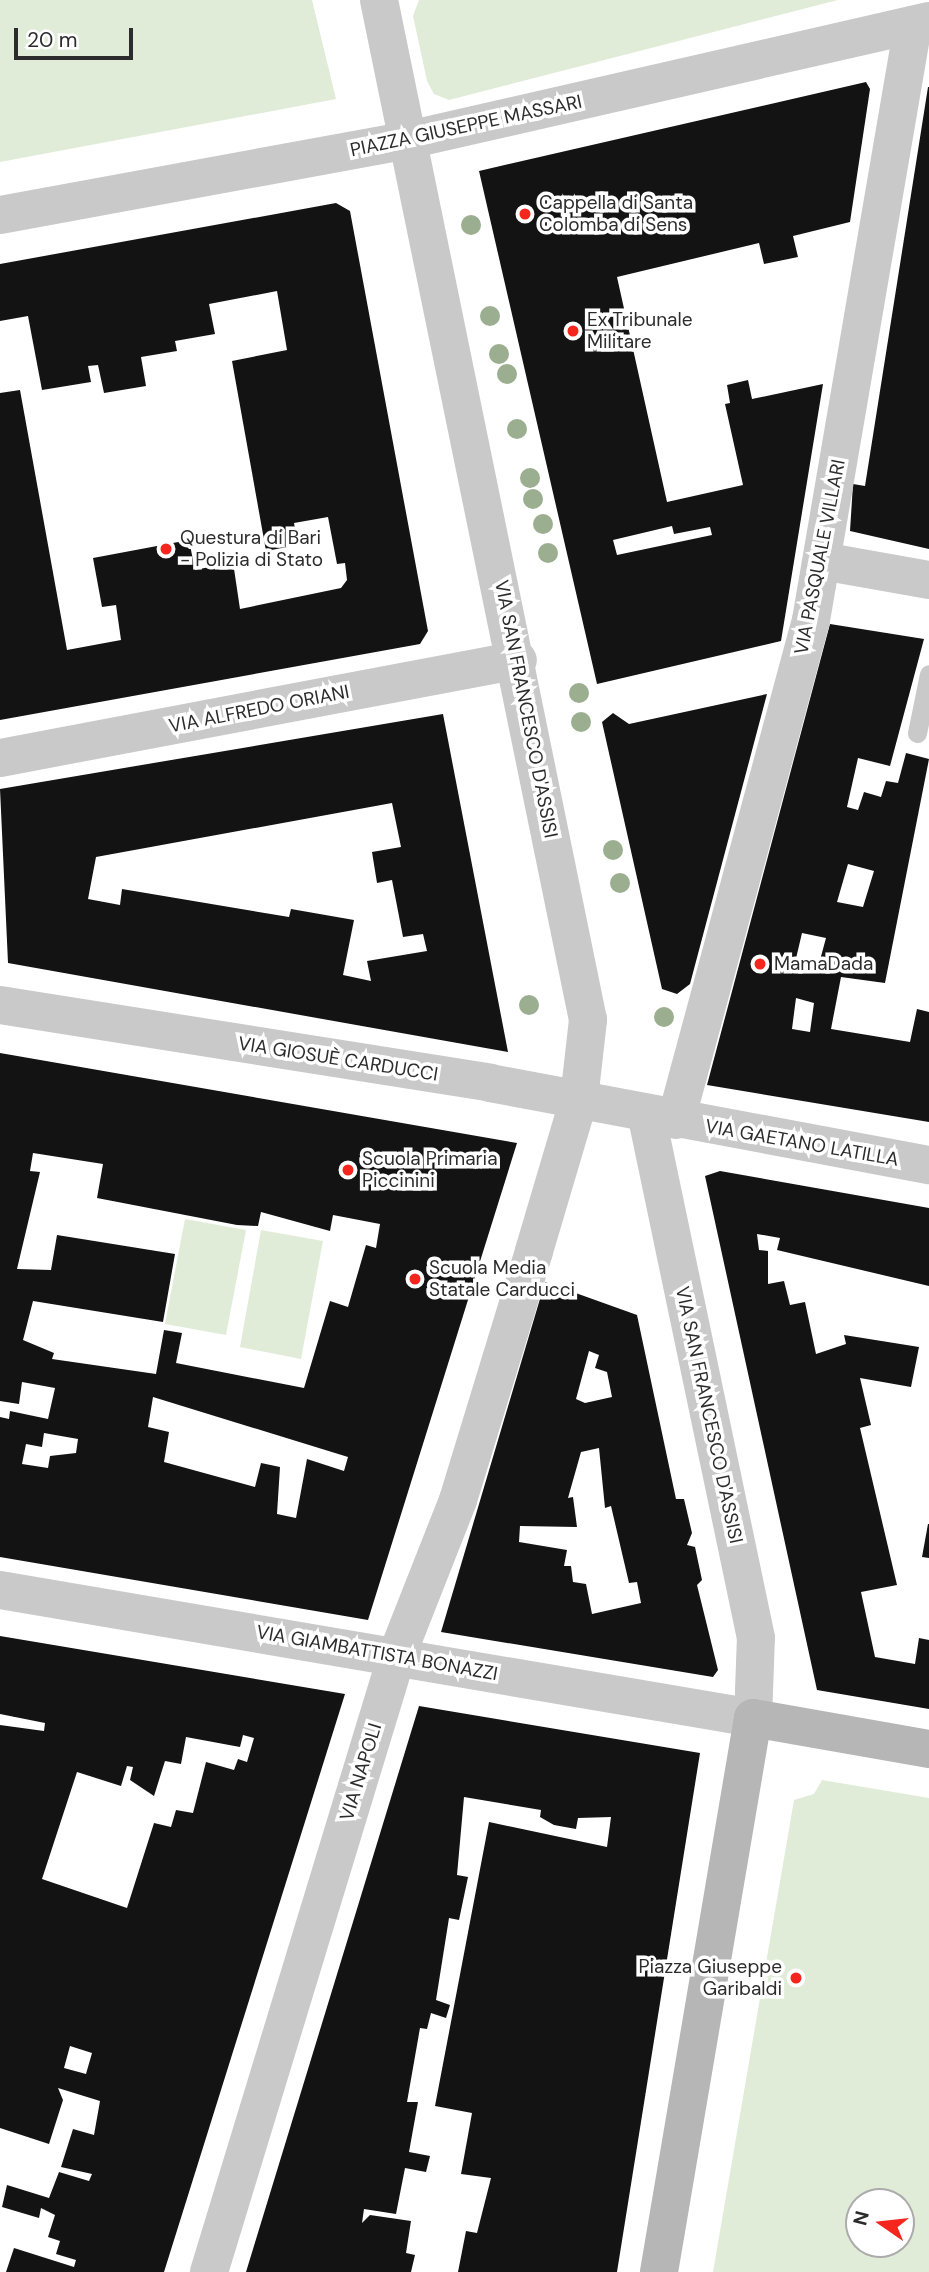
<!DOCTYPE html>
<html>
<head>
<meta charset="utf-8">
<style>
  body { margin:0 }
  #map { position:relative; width:929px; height:2272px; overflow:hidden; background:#fff; font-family:"DM Sans",sans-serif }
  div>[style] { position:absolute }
  .green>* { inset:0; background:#e0ecd8 }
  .building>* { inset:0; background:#131313 }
  .lane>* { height:19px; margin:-9.5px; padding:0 9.5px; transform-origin:9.5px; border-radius:9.5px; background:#c9c9c9 }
  .street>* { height:38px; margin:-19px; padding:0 19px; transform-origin:19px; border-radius:19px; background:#c9c9c9 }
  .secondary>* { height:38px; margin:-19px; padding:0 19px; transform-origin:19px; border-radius:19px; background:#b6b6b6 }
  .trees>* { width:20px; height:20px; margin:-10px; border-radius:50%; background:#9bae90 }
  .dots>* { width:19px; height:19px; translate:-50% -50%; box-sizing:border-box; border:4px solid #fff; border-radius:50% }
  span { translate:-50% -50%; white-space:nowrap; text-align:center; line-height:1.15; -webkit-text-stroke:7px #fff; paint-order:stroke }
  .street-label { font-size:19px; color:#2c2c2c }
  .poi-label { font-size:19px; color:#2c2c2c }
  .left { translate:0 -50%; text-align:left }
  .right { translate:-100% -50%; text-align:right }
  .north { position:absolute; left:845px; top:2188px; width:70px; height:70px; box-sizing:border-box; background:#fff; border:2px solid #ababab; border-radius:50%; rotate:284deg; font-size:19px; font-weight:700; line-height:28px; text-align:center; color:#2c2c2c }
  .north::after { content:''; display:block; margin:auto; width:24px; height:32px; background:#f4261d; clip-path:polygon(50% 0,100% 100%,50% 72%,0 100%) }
  .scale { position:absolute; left:14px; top:28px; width:119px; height:32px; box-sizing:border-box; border:4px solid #2c2c2c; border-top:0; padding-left:9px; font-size:21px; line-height:24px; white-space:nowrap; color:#2c2c2c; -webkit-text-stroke:5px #fff; paint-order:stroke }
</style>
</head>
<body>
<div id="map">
  <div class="green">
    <div style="clip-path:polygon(0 0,312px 0,336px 99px,0 162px)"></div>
    <div style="clip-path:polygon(419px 0,838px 0,449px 100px,434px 94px,427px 81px,413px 16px)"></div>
    <div style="clip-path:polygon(185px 1219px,246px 1230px,226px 1335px,165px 1324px)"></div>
    <div style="clip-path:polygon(261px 1230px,323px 1241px,301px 1359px,240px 1347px)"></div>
    <div style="clip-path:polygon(evenodd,822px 1780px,929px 1798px,929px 2272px,713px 2272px,794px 1800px,814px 1794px,822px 1780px,859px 2202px,901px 2202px,901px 2244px,859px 2244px,859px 2202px)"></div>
  </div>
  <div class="building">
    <div style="clip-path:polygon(evenodd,866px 82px,870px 89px,850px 222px,793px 236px,798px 257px,764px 264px,759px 243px,617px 277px,667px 502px,743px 485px,725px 404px,730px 403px,727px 385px,748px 380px,752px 399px,823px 384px,781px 641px,597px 684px,479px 171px,866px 82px,672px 526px,674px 534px,710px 527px,712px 535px,617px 555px,613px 540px,672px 526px)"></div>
    <div style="clip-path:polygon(928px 87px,929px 87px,929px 549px,850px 531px,853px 484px,865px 486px)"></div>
    <div style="clip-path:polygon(336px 203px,350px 211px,428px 631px,420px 644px,0 720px,0 393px,20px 390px,67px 650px,121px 640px,116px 605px,102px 607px,93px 558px,189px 540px,195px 570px,233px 562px,240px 609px,341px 588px,347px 580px,345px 563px,337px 564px,328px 517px,294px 523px,298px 545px,266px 551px,232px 361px,287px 350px,277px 291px,209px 304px,215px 334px,175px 341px,177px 351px,141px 357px,146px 386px,104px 393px,98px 365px,88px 366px,91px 382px,42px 390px,28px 316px,0 321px,0 264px)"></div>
    <div style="clip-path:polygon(evenodd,830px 624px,924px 639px,890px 766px,858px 758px,847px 807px,858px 810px,864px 792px,881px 797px,886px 781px,898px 783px,906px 753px,929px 759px,885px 983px,841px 977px,831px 1029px,910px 1042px,917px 1009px,929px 1012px,929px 1122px,707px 1085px,830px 624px,848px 864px,874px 871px,863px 907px,837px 902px,848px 864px,830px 624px,802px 933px,826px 938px,817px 971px,794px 967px,802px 933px,830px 624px,796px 998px,814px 1003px,810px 1032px,792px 1029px,796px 998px)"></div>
    <div style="clip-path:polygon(767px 694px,690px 984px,677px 994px,662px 989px,602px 722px,613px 713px,629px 724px)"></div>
    <div style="clip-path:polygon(evenodd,443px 714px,508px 1052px,8px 963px,0 789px,443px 714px,392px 803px,401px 847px,372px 852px,377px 883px,392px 880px,403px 937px,423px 934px,427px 951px,367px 961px,371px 981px,343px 975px,354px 920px,291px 909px,289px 917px,122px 889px,120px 905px,88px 899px,96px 857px,392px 803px)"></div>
    <div style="clip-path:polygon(evenodd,0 1053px,517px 1143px,368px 1620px,0 1557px,0 1417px,9px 1419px,10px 1411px,48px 1419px,55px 1388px,22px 1382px,19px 1404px,0 1401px,0 1053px,33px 1153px,103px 1164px,97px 1198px,237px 1225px,258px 1226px,261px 1212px,330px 1231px,333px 1215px,380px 1224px,376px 1248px,366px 1245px,348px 1307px,330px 1301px,304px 1388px,176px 1363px,182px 1333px,164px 1330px,156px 1374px,52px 1359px,54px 1353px,23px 1340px,33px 1301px,163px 1322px,175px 1254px,57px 1235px,51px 1270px,17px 1269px,40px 1172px,30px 1171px,33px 1153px,0 1053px,153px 1397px,348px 1457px,344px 1471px,307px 1459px,296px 1518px,277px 1514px,280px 1467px,261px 1463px,255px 1487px,164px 1462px,169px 1432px,148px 1427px,153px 1397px,0 1053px,44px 1433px,78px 1439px,76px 1453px,50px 1456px,48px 1468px,22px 1464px,26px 1444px,42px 1447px,44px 1433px)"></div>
    <div style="clip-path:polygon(720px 1171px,929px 1208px,929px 1286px,777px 1250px,780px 1238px,757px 1234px,759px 1250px,768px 1251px,768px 1284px,784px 1281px,790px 1305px,805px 1302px,816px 1354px,846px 1344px,844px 1335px,919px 1347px,911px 1387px,860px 1378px,871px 1425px,860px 1428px,897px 1585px,861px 1592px,875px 1657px,915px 1664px,919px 1638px,929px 1640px,929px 1709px,817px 1690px,705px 1176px)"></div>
    <div style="clip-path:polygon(evenodd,545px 1282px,637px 1315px,676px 1499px,684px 1499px,692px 1533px,687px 1545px,695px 1547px,702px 1580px,697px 1585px,718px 1670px,713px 1677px,441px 1632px,545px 1282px,589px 1351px,599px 1355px,595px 1368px,607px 1372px,612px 1397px,585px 1403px,576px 1399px,589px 1351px,545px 1282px,599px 1448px,605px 1508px,611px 1506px,629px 1583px,637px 1582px,641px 1603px,592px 1614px,586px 1584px,573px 1582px,571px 1566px,564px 1566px,567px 1550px,519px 1542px,520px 1526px,577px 1527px,573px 1497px,568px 1498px,581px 1452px,599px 1448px)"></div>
    <div style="clip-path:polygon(928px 1524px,929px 1524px,929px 1558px,922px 1557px)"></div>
    <div style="clip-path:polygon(evenodd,0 1636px,345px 1694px,164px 2272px,6px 2272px,14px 2248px,74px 2267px,76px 2260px,56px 2254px,60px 2241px,48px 2237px,55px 2215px,41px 2208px,39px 2218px,2px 2207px,7px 2185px,49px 2198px,59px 2172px,89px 2181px,92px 2174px,61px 2167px,73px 2129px,94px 2135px,100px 2101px,58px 2088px,63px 2100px,49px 2144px,0 2128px,0 1725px,44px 1731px,45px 1723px,0 1714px,0 1636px,243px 1735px,254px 1738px,247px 1762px,238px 1759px,234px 1770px,206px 1762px,193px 1813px,176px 1810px,171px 1827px,154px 1823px,127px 1908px,42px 1879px,77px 1772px,121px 1786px,127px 1766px,133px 1767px,130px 1780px,154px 1796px,165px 1761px,181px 1764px,186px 1737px,240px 1747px,243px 1735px,0 1636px,70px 2046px,92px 2053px,86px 2074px,64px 2068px,70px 2046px)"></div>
    <div style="clip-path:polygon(419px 1706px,700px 1753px,617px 2272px,458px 2272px,466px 2231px,477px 2233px,491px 2178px,461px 2174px,472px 2113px,435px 2106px,489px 1822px,607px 1847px,611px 1817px,578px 1818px,576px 1829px,554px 1825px,540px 1817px,541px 1810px,464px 1797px,457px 1875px,468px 1877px,459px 1920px,449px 1918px,436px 2000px,450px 2005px,446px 2018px,431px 2013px,427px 2029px,420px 2028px,407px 2102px,418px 2102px,409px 2152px,430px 2156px,426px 2172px,405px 2168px,396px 2214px,364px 2209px,362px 2223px,370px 2215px,411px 2221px,406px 2253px,415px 2255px,411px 2272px,246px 2272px)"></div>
  </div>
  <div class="lane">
    <div style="left:917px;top:733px;width:60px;rotate:-78.5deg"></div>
  </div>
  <div class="street">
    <div style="left:0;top:215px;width:415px;rotate:-10.4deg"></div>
    <div style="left:408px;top:140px;width:534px;rotate:-12.87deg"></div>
    <div style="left:822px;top:561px;width:109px;rotate:10.1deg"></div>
    <div style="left:0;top:758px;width:527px;rotate:-10.71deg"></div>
    <div style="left:0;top:1005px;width:496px;rotate:9deg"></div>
    <div style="left:490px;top:1083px;width:447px;rotate:10.6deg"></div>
    <div style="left:676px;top:1120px;width:518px;rotate:-74.89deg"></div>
    <div style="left:811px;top:620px;width:604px;rotate:-80.27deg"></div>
    <div style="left:0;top:1590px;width:764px;rotate:9.65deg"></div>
    <div style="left:753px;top:1718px;width:80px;rotate:-87.9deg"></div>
    <div style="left:756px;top:1638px;width:536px;rotate:-101.83deg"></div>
    <div style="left:209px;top:2272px;width:645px;rotate:-73.05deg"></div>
    <div style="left:397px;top:1655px;width:167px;rotate:-68.5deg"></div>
    <div style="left:458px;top:1500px;width:260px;rotate:-73deg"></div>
    <div style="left:534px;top:1251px;width:159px;rotate:-73.5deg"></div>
    <div style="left:579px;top:1099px;width:80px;rotate:-83.5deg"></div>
    <div style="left:588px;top:1020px;width:1041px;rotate:-101.58deg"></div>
  </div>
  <div class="secondary">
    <div style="left:659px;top:2272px;width:562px;rotate:-80.37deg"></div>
    <div style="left:753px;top:1718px;width:179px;rotate:10deg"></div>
  </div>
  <div class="trees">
    <div style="left:471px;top:225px"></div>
    <div style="left:490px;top:316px"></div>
    <div style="left:499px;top:354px"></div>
    <div style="left:507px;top:374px"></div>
    <div style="left:517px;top:429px"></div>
    <div style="left:530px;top:478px"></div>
    <div style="left:533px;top:499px"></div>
    <div style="left:543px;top:524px"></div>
    <div style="left:548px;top:553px"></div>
    <div style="left:579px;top:693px"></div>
    <div style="left:581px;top:722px"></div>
    <div style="left:613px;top:850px"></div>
    <div style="left:620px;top:883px"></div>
    <div style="left:529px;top:1005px"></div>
    <div style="left:664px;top:1017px"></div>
  </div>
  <div class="dots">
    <div style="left:525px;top:214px;background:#f4261d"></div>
    <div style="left:573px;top:331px;background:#f4261d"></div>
    <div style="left:166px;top:549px;background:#f4261d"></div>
    <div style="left:760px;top:964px;background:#f4261d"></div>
    <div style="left:348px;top:1170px;background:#f4261d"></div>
    <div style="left:415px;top:1279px;background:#f4261d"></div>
    <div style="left:796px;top:1978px;background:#f4261d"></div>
  </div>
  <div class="street-label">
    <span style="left:466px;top:126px;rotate:-12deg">PIAZZA GIUSEPPE MASSARI</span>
    <span style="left:820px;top:557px;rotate:-79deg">VIA PASQUALE VILLARI</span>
    <span style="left:259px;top:709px;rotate:-11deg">VIA ALFREDO ORIANI</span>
    <span style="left:526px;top:709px;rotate:79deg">VIA SAN FRANCESCO D'ASSISI</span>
    <span style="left:338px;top:1059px;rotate:9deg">VIA GIOSUÈ CARDUCCI</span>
    <span style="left:802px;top:1143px;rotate:10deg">VIA GAETANO LATILLA</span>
    <span style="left:709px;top:1415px;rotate:78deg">VIA SAN FRANCESCO D'ASSISI</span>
    <span style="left:377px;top:1653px;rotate:10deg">VIA GIAMBATTISTA BONAZZI</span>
    <span style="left:361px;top:1772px;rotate:-73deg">VIA NAPOLI</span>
  </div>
  <div class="poi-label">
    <span class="left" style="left:539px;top:214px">Cappella di Santa<br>Colomba di Sens</span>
    <span class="left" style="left:587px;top:331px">Ex Tribunale<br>Militare</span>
    <span class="left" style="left:180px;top:549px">Questura di Bari<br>- Polizia di Stato</span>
    <span class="left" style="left:774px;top:964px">MamaDada</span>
    <span class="left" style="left:362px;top:1170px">Scuola Primaria<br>Piccinini</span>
    <span class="left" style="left:429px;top:1279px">Scuola Media<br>Statale Carducci</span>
    <span class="right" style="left:782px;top:1978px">Piazza Giuseppe<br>Garibaldi</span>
  </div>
  <div class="north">N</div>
  <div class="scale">20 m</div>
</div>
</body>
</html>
